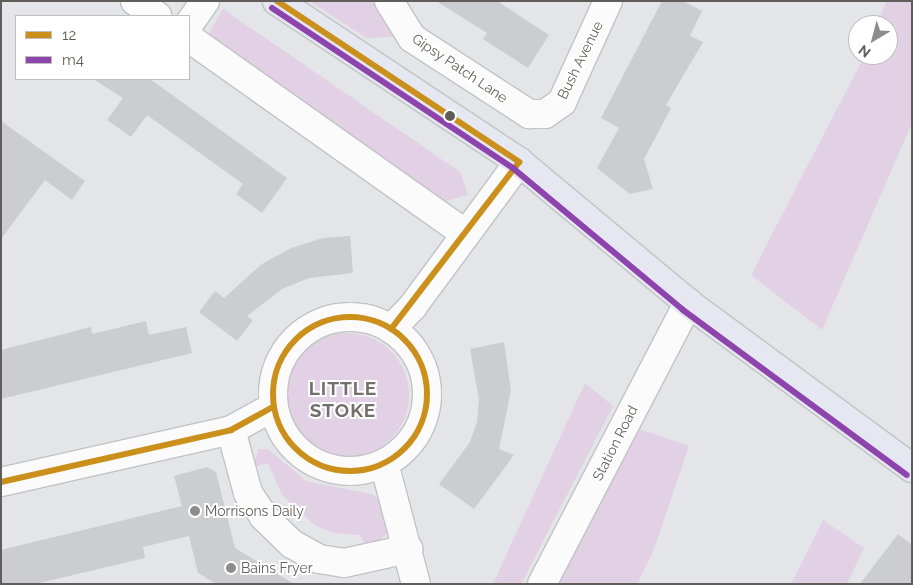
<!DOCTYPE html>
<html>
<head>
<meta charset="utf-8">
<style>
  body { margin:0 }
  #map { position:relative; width:913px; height:585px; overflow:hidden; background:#e3e5e9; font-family:Raleway,sans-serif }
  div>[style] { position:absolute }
  .green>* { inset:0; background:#e2d0e5 }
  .round { border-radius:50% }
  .building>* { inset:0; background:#cccdd0 }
  .roads { filter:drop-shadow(1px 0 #c2c3c4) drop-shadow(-1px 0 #c2c3c4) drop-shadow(0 1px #c2c3c4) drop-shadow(0 -1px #c2c3c4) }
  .minor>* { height:28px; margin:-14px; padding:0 14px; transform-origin:14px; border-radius:14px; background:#fbfbfc }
  .minor>.ring { margin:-14px; padding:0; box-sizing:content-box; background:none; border:28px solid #fbfbfc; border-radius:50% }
  .major>* { height:28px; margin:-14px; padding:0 14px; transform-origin:14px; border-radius:14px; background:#e6e8f1 }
  .bus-1>* { height:6px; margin:-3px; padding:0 3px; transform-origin:3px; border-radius:3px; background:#ca901b }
  .bus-1>.ring { margin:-3px; padding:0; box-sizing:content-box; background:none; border:6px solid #ca901b; border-radius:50% }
  .bus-2>* { height:6px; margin:-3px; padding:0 3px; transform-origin:3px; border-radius:3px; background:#8e44ad }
  .dots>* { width:14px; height:14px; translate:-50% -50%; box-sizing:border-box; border:2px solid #fff; border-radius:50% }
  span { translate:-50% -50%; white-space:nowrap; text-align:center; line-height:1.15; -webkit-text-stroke:4px #fff; paint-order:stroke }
  .street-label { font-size:14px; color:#615d5a }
  .poi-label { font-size:14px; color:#615d5a }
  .left { translate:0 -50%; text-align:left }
  .district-label { font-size:19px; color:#736f6b; font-weight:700; letter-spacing:1px }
  .frame { position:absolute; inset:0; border:2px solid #615d5a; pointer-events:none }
  .legend { position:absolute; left:15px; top:15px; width:175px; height:65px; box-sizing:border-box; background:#fff; border:1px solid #c0bebd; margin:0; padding:6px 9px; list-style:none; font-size:15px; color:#615d5a }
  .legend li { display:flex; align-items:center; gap:10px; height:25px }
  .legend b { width:25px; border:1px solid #c0bebd }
  .north { position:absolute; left:848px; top:15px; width:50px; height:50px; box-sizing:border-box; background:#fff; border:1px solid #c0bebd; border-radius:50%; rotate:217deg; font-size:14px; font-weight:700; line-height:20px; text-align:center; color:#615d5a }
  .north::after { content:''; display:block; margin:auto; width:18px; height:22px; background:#8e8d8c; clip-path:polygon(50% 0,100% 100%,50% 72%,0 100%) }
</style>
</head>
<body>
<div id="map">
  <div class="green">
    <div style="clip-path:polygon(309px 1px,373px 1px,394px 37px,367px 38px)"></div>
    <div style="clip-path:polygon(886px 1px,912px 1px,912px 123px,822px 330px,751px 275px,865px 55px,888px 55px,888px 25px,877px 25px)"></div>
    <div style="clip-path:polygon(223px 9px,460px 172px,468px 195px,446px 201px,207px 37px)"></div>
    <div class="round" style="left:285px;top:333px;width:124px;height:124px"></div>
    <div style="clip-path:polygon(585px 383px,613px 406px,521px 584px,493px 584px)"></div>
    <div style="clip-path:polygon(639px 429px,689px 446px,654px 549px,637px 584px,558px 584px)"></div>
    <div style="clip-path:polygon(259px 449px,268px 449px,306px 481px,371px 494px,382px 502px,390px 518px,387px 533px,369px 551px,360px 535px,334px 533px,316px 526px,282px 495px,268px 463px,252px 467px)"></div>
    <div style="clip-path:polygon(823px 520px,864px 548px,847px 584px,791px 584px)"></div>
  </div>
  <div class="building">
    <div style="clip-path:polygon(436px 1px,497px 1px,549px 35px,528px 68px,483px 39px,487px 33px)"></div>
    <div style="clip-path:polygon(662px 1px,683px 1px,702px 11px,690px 36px,703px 42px,666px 105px,671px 108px,644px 159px,653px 189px,630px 194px,597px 168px,619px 128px,601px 118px)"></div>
    <div style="clip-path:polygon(93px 79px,150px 79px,287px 178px,262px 213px,236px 194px,243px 184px,147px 115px,131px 137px,107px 120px,123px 98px)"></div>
    <div style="clip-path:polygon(1px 121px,85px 181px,72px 200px,45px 180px,1px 239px)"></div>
    <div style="clip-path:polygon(350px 236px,353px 273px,309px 278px,282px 289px,247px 316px,253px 320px,237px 341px,199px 312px,215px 291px,224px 298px,262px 264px,291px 248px,323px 238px)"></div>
    <div style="clip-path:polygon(146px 321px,149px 335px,186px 327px,192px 353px,1px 399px,1px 350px,91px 327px,92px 334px)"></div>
    <div style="clip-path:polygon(504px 342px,511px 390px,499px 449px,514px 455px,474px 509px,439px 484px,470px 442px,477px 422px,479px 400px,470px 349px)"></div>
    <div style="clip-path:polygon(207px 467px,216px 472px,235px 548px,294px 584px,216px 584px,198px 573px,189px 536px,143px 547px,145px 558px,35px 584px,1px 584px,1px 550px,182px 506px,174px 476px)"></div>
    <div style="clip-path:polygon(898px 534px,912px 545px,912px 584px,860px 584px)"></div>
  </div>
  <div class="roads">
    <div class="minor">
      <div style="left:135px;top:1px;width:27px;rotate:34deg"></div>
      <div style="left:389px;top:1px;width:44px;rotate:58.1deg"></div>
      <div style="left:412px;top:38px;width:140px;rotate:33deg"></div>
      <div style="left:529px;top:114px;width:16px"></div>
      <div style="left:545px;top:114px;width:21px;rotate:-35deg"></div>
      <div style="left:562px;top:102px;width:111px;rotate:-65.5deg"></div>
      <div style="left:189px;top:24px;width:28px;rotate:-55deg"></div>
      <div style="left:189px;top:38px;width:339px;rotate:35.3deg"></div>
      <div class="ring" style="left:273px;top:317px;width:126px;height:126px"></div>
      <div style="left:391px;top:329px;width:32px;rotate:-46deg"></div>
      <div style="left:413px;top:306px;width:179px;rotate:-53.6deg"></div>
      <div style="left:231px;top:430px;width:65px;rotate:74.9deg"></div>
      <div style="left:248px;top:493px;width:29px;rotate:56deg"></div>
      <div style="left:264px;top:517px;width:39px;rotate:44deg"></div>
      <div style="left:292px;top:544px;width:31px;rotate:29deg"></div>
      <div style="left:319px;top:559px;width:25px;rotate:9deg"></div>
      <div style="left:344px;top:563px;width:66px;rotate:-12.3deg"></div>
      <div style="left:384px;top:463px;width:125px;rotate:75.2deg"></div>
      <div style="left:1px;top:482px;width:236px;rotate:-12.7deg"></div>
      <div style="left:231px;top:430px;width:48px;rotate:-28.7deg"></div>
      <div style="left:542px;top:584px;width:317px;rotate:-62.5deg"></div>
    </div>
    <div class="major">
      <div style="left:277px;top:1px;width:291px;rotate:33.6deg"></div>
      <div style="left:519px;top:162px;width:220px;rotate:39.8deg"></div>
      <div style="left:688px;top:303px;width:278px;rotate:36.4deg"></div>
    </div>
  </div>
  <div class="bus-1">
    <div style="left:277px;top:1px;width:291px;rotate:33.6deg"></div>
    <div class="ring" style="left:273px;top:317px;width:148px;height:148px"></div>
    <div style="left:391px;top:329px;width:210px;rotate:-52.5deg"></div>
    <div style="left:1px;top:482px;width:236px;rotate:-12.7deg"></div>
    <div style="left:231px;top:430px;width:48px;rotate:-28.7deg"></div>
  </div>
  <div class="bus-2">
    <div style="left:272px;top:8px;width:291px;rotate:33.6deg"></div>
    <div style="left:514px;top:169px;width:220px;rotate:39.8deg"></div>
    <div style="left:683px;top:310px;width:278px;rotate:36.4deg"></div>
  </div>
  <div class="dots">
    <div style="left:450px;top:116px;background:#615d5a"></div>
    <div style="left:195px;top:511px;background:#8e8d8c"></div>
    <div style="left:231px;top:568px;background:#8e8d8c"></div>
  </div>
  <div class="street-label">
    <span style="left:580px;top:60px;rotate:-64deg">Bush Avenue</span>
    <span style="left:460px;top:68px;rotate:34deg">Gipsy Patch Lane</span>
    <span style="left:615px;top:443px;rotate:-63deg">Station Road</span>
  </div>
  <div class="poi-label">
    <span class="left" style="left:205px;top:511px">Morrisons Daily</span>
    <span class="left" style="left:241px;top:568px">Bains Fryer</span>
  </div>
  <div class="district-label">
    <span style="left:343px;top:400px">LITTLE<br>STOKE</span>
  </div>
  <div class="frame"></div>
  <ul class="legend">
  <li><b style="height:6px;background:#ca901b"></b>12</li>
  <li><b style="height:6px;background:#8e44ad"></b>m4</li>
  </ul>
  <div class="north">N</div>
</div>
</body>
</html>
